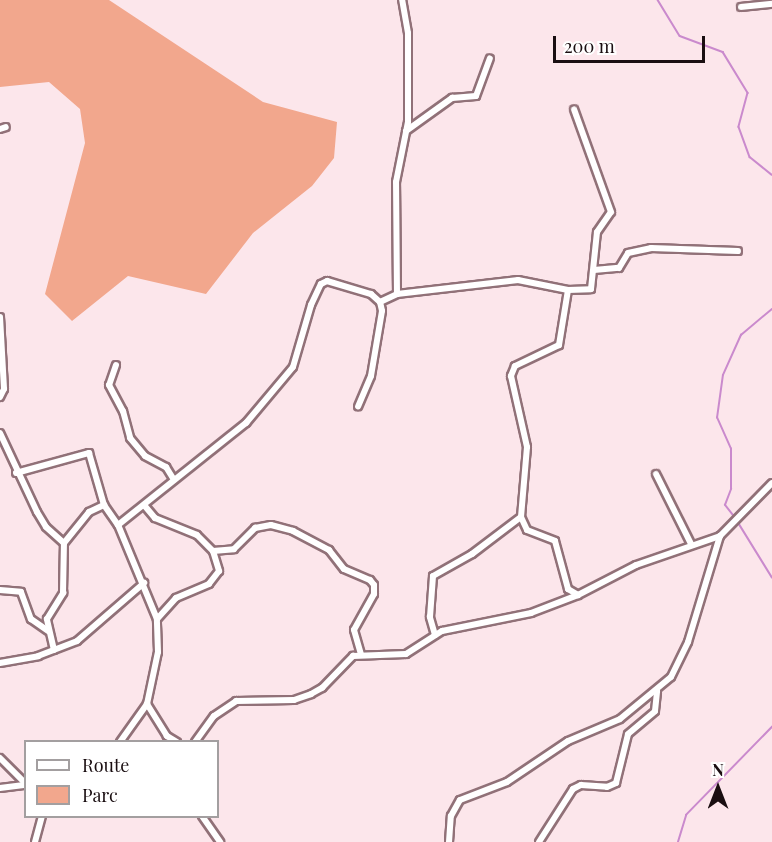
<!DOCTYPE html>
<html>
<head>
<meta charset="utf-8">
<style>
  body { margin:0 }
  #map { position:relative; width:772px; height:842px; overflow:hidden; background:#fce6eb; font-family:"Playfair Display",serif }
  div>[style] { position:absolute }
  .green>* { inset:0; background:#f2a78d }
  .stream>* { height:1.5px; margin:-0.75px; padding:0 0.75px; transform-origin:0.75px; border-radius:0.75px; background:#ca8acd }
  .roads { filter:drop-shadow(2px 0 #917178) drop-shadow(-2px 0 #917178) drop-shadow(0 2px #917178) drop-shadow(0 -2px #917178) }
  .minor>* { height:6px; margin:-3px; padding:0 3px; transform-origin:3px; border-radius:3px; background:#fff }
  span { translate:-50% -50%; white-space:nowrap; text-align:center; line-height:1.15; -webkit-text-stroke:4.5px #fff; paint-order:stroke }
  .legend { position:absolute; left:24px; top:740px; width:195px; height:78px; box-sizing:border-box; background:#fff; border:2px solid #a39fa0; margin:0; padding:8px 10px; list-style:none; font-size:18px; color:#1a0e11 }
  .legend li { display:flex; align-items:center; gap:12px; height:30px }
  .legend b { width:30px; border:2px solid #a39fa0 }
  .north { position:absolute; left:688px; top:758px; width:60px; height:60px; -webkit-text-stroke:4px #fff; paint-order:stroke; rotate:0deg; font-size:16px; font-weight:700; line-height:24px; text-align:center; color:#1a0e11 }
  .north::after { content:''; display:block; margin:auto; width:21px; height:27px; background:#1a0e11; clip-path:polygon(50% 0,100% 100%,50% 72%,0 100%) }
  .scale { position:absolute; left:553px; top:36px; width:152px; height:27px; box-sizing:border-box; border:3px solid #1a0e11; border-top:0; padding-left:8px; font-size:18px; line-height:21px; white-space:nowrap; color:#1a0e11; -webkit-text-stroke:4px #fff; paint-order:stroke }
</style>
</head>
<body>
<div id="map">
  <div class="green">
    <div style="clip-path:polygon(0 0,109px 0,263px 102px,337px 122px,334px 158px,312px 186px,253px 233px,206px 294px,128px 276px,72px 321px,45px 294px,85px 143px,80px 109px,49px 82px,0 87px)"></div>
  </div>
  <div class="stream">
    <div style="left:658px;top:0;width:42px;rotate:58.6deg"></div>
    <div style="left:680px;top:36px;width:46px;rotate:20.4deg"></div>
    <div style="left:723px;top:52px;width:48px;rotate:58.6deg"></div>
    <div style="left:748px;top:93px;width:35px;rotate:105deg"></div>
    <div style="left:739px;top:127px;width:32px;rotate:70deg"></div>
    <div style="left:750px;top:157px;width:28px;rotate:39deg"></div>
    <div style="left:735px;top:518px;width:16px;rotate:-128deg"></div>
    <div style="left:725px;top:505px;width:17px;rotate:-69deg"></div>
    <div style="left:731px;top:489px;width:40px;rotate:-90deg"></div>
    <div style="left:731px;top:449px;width:34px;rotate:-114deg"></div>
    <div style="left:717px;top:418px;width:43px;rotate:-82.1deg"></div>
    <div style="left:723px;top:375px;width:44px;rotate:-65.8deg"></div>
    <div style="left:741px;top:335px;width:40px;rotate:-40deg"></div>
    <div style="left:738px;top:522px;width:65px;rotate:58.3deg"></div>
    <div style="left:678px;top:842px;width:28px;rotate:-73deg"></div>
    <div style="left:686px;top:815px;width:123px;rotate:-45.7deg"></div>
  </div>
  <div class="roads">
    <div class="minor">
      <div style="left:741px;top:7px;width:31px;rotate:-6deg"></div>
      <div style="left:0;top:129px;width:6px;rotate:-18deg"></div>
      <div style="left:406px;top:131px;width:57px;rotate:-35.7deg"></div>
      <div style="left:452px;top:98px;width:24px;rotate:-5deg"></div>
      <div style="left:476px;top:96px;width:40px;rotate:-69.8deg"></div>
      <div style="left:594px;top:270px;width:25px;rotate:-5deg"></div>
      <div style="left:619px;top:268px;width:17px;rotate:-59deg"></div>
      <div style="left:628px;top:253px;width:24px;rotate:-12deg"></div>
      <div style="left:651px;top:248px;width:87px;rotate:2deg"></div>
      <div style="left:568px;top:290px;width:56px;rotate:99.3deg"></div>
      <div style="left:559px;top:345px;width:49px;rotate:154.5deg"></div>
      <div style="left:515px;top:366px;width:11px;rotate:112deg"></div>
      <div style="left:511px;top:376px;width:73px;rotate:77.3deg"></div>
      <div style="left:527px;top:447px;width:70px;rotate:94.9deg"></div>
      <div style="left:521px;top:517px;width:14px;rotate:65deg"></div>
      <div style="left:527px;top:530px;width:30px;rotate:21deg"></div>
      <div style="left:555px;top:541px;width:50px;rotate:74.8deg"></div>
      <div style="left:568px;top:589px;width:12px;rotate:31deg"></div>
      <div style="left:397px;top:294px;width:112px;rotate:-90.5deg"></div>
      <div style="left:396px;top:182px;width:61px;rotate:-78.7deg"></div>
      <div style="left:408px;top:122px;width:89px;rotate:-90deg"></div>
      <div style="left:408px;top:33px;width:34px;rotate:-100deg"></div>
      <div style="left:380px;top:302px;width:19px;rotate:-25deg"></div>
      <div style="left:397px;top:294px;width:122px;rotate:-6.6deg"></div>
      <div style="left:518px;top:280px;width:51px;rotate:11.3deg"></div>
      <div style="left:568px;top:290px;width:23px;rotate:-2deg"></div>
      <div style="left:591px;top:289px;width:57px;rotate:-84deg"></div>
      <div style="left:597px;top:232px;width:24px;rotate:-55deg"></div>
      <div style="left:611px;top:212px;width:109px;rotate:-109.8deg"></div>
      <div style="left:0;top:317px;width:72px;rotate:86.8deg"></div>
      <div style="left:4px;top:389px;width:9px;rotate:117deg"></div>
      <div style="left:116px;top:365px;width:21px;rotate:109deg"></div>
      <div style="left:109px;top:385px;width:30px;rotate:62deg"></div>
      <div style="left:123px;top:411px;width:28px;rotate:75deg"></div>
      <div style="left:130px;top:438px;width:23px;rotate:50deg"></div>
      <div style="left:145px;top:456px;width:24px;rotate:28deg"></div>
      <div style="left:166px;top:467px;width:15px;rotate:58deg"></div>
      <div style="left:0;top:433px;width:87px;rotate:64.9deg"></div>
      <div style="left:37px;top:512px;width:17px;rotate:59deg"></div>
      <div style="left:46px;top:527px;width:24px;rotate:42deg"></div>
      <div style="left:16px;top:473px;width:76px;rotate:-15.3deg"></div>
      <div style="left:89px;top:453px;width:54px;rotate:73.9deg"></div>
      <div style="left:104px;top:505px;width:24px;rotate:55deg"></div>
      <div style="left:656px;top:474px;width:78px;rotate:63.4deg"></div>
      <div style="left:144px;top:505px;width:17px;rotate:50deg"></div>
      <div style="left:155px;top:518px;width:45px;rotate:22deg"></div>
      <div style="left:197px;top:535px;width:23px;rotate:45deg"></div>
      <div style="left:213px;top:551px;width:21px;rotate:73deg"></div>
      <div style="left:219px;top:571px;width:16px;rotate:128deg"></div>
      <div style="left:209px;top:584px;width:36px;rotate:157deg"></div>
      <div style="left:176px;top:598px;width:28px;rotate:132deg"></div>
      <div style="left:213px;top:551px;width:21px;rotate:-5deg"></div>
      <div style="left:234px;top:549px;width:30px;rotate:-45deg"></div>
      <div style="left:255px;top:528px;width:16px;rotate:-11deg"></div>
      <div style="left:271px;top:525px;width:23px;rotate:15deg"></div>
      <div style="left:293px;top:531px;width:41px;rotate:27.8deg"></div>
      <div style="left:329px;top:550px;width:24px;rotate:52deg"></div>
      <div style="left:344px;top:569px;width:28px;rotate:23deg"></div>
      <div style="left:370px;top:580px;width:6px;rotate:51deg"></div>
      <div style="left:374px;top:585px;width:9px;rotate:90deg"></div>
      <div style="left:374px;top:594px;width:41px;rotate:119.1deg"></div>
      <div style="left:354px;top:630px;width:25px;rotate:74deg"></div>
      <div style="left:0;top:590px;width:21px;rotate:5deg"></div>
      <div style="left:21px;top:592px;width:29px;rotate:70deg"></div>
      <div style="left:31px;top:619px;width:21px;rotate:35deg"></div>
      <div style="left:435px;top:635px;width:19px;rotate:-106deg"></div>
      <div style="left:430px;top:617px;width:41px;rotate:-85.8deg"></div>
      <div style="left:433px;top:576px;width:45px;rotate:-29.4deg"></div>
      <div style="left:472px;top:554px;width:61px;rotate:-37.1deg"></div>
      <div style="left:54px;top:650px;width:32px;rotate:-103deg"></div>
      <div style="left:47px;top:619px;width:31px;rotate:-58deg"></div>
      <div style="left:63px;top:593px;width:50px;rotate:-88.9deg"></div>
      <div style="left:64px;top:543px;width:40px;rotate:-51deg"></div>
      <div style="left:89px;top:512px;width:17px;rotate:-25deg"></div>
      <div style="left:0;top:663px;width:39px;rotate:-10deg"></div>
      <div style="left:38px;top:656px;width:42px;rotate:-21deg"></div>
      <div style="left:77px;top:641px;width:89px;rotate:-40.9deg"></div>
      <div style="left:120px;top:742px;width:47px;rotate:-54.6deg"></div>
      <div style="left:177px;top:742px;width:12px;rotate:-149deg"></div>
      <div style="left:167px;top:736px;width:38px;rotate:-122deg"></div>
      <div style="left:147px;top:704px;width:53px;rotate:-78.1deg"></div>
      <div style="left:158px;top:652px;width:33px;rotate:-92deg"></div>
      <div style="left:157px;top:619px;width:102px;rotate:-112.5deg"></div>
      <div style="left:118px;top:525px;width:164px;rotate:-38.6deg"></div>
      <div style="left:246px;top:423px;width:73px;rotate:-50deg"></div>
      <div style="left:293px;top:367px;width:65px;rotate:-73.8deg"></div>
      <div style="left:311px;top:305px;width:23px;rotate:-65deg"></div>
      <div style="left:321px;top:284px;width:7px;rotate:-27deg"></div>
      <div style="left:327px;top:281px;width:46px;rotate:16.5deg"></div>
      <div style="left:371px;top:294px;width:12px;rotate:42deg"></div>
      <div style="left:380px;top:302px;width:9px;rotate:77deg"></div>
      <div style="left:382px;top:311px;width:66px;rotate:99.6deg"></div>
      <div style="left:371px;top:376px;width:33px;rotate:113deg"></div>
      <div style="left:195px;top:742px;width:32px;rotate:-54deg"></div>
      <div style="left:214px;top:716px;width:27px;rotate:-34deg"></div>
      <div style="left:236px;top:701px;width:58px;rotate:-1deg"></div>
      <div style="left:294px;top:700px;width:18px;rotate:-19deg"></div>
      <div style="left:311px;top:694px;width:13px;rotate:-29deg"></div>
      <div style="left:322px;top:688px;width:45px;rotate:-45.9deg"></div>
      <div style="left:353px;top:656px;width:53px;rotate:-2.2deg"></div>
      <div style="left:406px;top:654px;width:43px;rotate:-32.6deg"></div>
      <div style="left:442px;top:631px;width:91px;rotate:-11.4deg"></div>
      <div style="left:531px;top:613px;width:50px;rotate:-21deg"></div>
      <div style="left:578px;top:595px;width:65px;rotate:-27.3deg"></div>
      <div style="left:636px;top:565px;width:89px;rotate:-19deg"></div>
      <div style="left:0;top:758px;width:37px;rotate:45deg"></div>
      <div style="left:0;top:788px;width:26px;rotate:-7deg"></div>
      <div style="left:202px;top:816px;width:32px;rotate:55deg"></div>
      <div style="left:35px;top:842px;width:27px;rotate:-75deg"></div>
      <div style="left:449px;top:842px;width:26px;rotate:-86deg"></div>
      <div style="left:451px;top:816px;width:18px;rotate:-61deg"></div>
      <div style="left:460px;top:800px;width:50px;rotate:-21deg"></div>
      <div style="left:507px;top:782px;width:73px;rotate:-33.9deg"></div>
      <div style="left:568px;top:741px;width:56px;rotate:-22.9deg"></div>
      <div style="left:620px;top:719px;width:66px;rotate:-39.5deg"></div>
      <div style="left:671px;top:677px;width:39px;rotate:-64deg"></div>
      <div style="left:688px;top:642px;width:111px;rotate:-73.2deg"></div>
      <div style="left:720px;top:536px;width:74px;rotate:-45.5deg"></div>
      <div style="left:539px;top:842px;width:63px;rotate:-57.3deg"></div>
      <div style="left:573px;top:789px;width:9px;rotate:-27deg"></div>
      <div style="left:581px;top:785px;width:26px;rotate:4deg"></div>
      <div style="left:607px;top:787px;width:10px;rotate:-24deg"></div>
      <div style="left:616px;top:783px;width:50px;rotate:-76.2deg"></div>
      <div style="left:628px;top:734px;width:35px;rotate:-40deg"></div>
      <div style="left:655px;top:711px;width:20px;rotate:-84deg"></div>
    </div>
  </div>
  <ul class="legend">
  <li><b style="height:8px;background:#fff"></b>Route</li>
  <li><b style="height:16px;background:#f2a78d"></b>Parc</li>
  </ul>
  <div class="north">N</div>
  <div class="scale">200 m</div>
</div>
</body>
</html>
